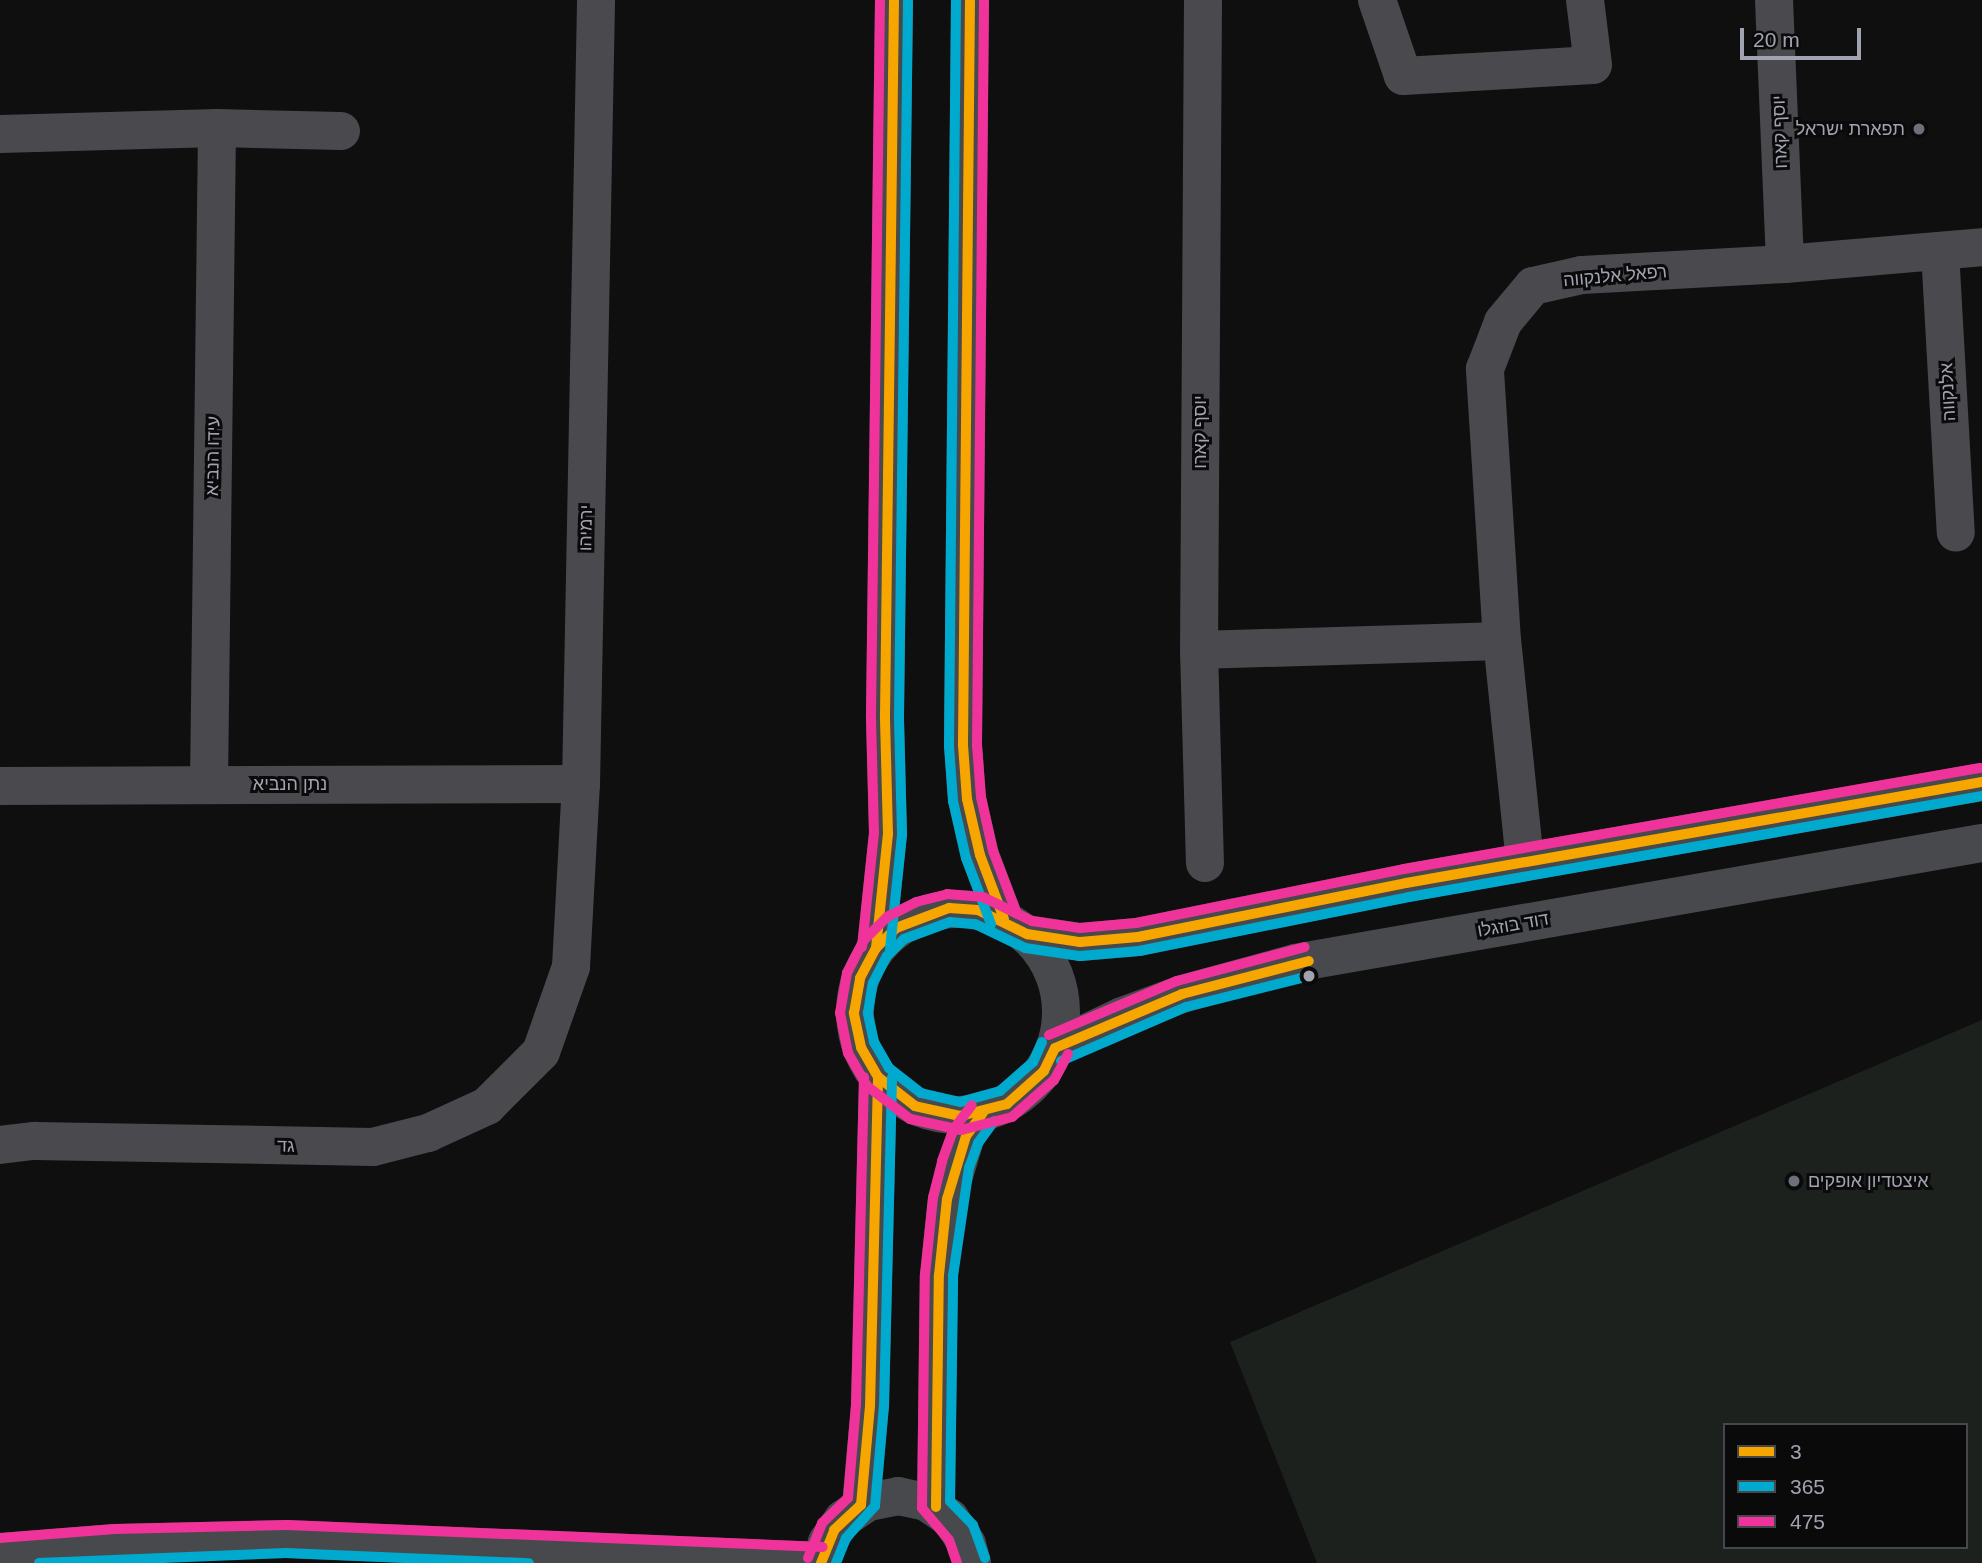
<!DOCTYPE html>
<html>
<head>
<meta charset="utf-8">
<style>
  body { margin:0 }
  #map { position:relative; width:1982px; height:1563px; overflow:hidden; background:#0f0f10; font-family:Helvetica,Heebo,sans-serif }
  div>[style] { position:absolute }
  .green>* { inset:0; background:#1c211d }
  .street>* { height:38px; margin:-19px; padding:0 19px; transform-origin:19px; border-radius:19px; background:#4a4a4e }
  .secondary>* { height:38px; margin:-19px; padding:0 19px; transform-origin:19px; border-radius:19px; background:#48494c }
  .secondary>.ring { margin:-19px; padding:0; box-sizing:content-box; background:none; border:38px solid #48494c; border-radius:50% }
  .bus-1>* { height:10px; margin:-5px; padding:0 5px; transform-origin:5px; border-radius:5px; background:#f7a600 }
  .bus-2>* { height:10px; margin:-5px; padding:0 5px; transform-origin:5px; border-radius:5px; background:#00a9ce }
  .bus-3>* { height:10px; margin:-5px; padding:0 5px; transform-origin:5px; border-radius:5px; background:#ef339a }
  .dots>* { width:19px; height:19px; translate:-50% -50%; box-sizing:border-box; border:4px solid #0a0a0b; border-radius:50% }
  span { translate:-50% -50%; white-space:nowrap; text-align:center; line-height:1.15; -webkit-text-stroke:6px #0a0a0b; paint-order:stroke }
  .poi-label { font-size:18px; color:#a1a3b0 }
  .right { translate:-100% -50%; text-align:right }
  .left { translate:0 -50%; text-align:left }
  .street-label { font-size:18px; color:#a1a3b0 }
  .legend { position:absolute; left:1723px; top:1423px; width:245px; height:126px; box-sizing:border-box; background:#0a0a0b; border:2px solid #46474d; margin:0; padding:9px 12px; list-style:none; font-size:21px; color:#a1a3b0 }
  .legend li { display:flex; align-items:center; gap:14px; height:35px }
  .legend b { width:35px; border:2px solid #46474d }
  .scale { position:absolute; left:1740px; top:28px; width:121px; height:32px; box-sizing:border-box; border:4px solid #a1a3b0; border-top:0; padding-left:9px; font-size:21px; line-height:24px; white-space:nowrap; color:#a1a3b0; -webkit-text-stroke:5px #0a0a0b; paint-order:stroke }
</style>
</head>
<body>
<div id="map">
  <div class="green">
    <div style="clip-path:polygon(evenodd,1982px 1020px,1982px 1563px,1317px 1563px,1230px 1342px,1982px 1020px,1725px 1425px,1966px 1425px,1966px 1547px,1725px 1547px,1725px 1425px)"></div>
  </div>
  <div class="street">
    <div style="left:1203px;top:0;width:650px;rotate:90.35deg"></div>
    <div style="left:1199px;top:650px;width:213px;rotate:88.4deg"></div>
    <div style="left:1377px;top:0;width:80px;rotate:71.1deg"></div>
    <div style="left:1403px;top:76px;width:190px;rotate:-3.3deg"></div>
    <div style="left:1593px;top:65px;width:65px;rotate:-97deg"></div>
    <div style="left:1774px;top:0;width:264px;rotate:87.6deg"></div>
    <div style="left:0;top:134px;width:217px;rotate:-1.6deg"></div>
    <div style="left:217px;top:128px;width:124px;rotate:1.4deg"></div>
    <div style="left:1940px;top:251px;width:282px;rotate:86.8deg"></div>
    <div style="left:1199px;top:650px;width:303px;rotate:-1.7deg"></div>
    <div style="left:209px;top:785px;width:657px;rotate:-89.3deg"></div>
    <div style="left:0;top:786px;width:581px;rotate:-0.2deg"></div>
    <div style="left:1525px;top:862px;width:222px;rotate:-95.9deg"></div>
    <div style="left:1502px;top:641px;width:273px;rotate:-93.6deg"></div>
    <div style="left:1485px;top:369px;width:50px;rotate:-69deg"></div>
    <div style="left:1503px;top:322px;width:47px;rotate:-50.2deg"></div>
    <div style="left:1533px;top:286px;width:50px;rotate:-12.7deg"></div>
    <div style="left:1582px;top:275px;width:203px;rotate:-3.1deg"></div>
    <div style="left:1785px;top:264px;width:198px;rotate:-4.9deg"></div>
    <div style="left:0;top:1145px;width:35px;rotate:-7deg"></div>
    <div style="left:35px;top:1141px;width:338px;rotate:1deg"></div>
    <div style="left:373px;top:1147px;width:57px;rotate:-14.3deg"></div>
    <div style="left:428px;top:1133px;width:65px;rotate:-24.6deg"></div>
    <div style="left:487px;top:1106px;width:76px;rotate:-45deg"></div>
    <div style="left:541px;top:1052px;width:90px;rotate:-70.6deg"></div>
    <div style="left:571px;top:967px;width:183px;rotate:-86.9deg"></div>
    <div style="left:581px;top:784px;width:784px;rotate:-88.9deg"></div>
  </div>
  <div class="secondary">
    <div style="left:970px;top:0;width:745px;rotate:90.54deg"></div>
    <div style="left:963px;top:745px;width:54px;rotate:85.8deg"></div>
    <div style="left:967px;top:799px;width:57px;rotate:76.9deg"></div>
    <div style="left:980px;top:855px;width:68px;rotate:69.4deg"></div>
    <div class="ring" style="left:855px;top:909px;width:168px;height:168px"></div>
    <div style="left:1027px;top:934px;width:54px;rotate:8.6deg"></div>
    <div style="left:1080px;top:942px;width:58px;rotate:-4.9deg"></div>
    <div style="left:1138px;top:937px;width:273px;rotate:-11.4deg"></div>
    <div style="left:1406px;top:883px;width:585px;rotate:-9.95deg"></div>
    <div style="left:876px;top:948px;width:115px;rotate:-84deg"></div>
    <div style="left:888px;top:834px;width:118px;rotate:-91.5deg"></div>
    <div style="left:885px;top:716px;width:716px;rotate:-89.28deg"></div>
    <div style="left:1055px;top:1048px;width:74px;rotate:-25.5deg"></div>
    <div style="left:1122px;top:1016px;width:64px;rotate:-20.1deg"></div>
    <div style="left:1182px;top:994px;width:117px;rotate:-15.3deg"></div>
    <div style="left:1295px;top:963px;width:697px;rotate:-9.91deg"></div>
    <div style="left:861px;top:1505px;width:99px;rotate:-84.8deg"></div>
    <div style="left:870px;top:1406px;width:329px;rotate:-88.6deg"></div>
    <div style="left:936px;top:1507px;width:232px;rotate:-89.3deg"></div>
    <div style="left:939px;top:1275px;width:76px;rotate:-84deg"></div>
    <div style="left:947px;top:1199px;width:66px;rotate:-73.2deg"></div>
    <div style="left:966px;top:1136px;width:29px;rotate:-54deg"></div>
    <div style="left:0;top:1552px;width:115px;rotate:-4.5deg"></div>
    <div style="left:115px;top:1543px;width:171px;rotate:-1.3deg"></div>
    <div style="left:286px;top:1539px;width:536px;rotate:2.35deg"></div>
    <div style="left:821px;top:1563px;width:22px;rotate:-74deg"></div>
    <div style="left:827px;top:1542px;width:28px;rotate:-55deg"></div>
    <div style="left:843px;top:1519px;width:30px;rotate:-34deg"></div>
    <div style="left:868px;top:1502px;width:31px;rotate:-11deg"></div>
    <div style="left:898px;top:1496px;width:29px;rotate:12deg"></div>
    <div style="left:926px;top:1502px;width:29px;rotate:34deg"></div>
    <div style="left:950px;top:1518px;width:31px;rotate:57deg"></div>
    <div style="left:967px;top:1544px;width:20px;rotate:75deg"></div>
  </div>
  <div class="bus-1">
    <div style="left:970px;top:0;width:745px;rotate:90.54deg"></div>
    <div style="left:963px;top:745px;width:54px;rotate:85.8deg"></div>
    <div style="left:967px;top:799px;width:57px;rotate:76.9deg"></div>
    <div style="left:980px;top:855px;width:68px;rotate:69.4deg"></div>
    <div style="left:876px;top:948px;width:115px;rotate:-84deg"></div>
    <div style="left:888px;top:834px;width:118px;rotate:-91.5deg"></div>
    <div style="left:885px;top:716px;width:716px;rotate:-89.28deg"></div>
    <div style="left:1055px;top:1048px;width:25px;rotate:116deg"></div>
    <div style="left:1044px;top:1071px;width:50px;rotate:138.3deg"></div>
    <div style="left:1007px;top:1104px;width:49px;rotate:165.7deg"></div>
    <div style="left:960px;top:1116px;width:46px;rotate:-167.5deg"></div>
    <div style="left:915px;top:1106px;width:47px;rotate:-141.9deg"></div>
    <div style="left:878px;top:1077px;width:34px;rotate:-120deg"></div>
    <div style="left:861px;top:1047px;width:35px;rotate:-102deg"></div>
    <div style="left:854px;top:1013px;width:36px;rotate:-80deg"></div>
    <div style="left:860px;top:978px;width:34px;rotate:-62deg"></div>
    <div style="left:876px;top:948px;width:28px;rotate:-45deg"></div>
    <div style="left:896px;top:928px;width:57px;rotate:-20.7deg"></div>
    <div style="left:949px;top:908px;width:29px;rotate:4deg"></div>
    <div style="left:978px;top:910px;width:55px;rotate:26.1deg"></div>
    <div style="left:1027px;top:934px;width:54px;rotate:8.6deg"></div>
    <div style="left:1080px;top:942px;width:58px;rotate:-4.9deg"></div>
    <div style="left:1138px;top:937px;width:273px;rotate:-11.4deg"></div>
    <div style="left:1406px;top:883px;width:585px;rotate:-9.95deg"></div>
    <div style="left:1055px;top:1048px;width:138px;rotate:-23deg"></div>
    <div style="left:1182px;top:994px;width:131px;rotate:-14.6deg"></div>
    <div style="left:861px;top:1505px;width:99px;rotate:-84.8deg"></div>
    <div style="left:870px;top:1406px;width:329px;rotate:-88.6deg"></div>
    <div style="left:936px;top:1507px;width:232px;rotate:-89.3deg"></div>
    <div style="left:939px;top:1275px;width:76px;rotate:-84deg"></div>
    <div style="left:947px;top:1199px;width:66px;rotate:-73.2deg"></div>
    <div style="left:966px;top:1136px;width:29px;rotate:-54deg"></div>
    <div style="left:821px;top:1563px;width:35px;rotate:-68deg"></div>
    <div style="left:834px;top:1530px;width:37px;rotate:-43deg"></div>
  </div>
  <div class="bus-2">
    <div style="left:956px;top:0;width:746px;rotate:90.54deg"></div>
    <div style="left:949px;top:746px;width:55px;rotate:85.8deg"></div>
    <div style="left:953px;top:801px;width:58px;rotate:77.2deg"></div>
    <div style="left:966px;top:858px;width:71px;rotate:69.3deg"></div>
    <div style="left:890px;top:949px;width:116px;rotate:-84deg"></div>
    <div style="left:902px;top:834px;width:118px;rotate:-91.5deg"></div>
    <div style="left:899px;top:716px;width:716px;rotate:-89.28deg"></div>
    <div style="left:1042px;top:1042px;width:22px;rotate:114deg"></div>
    <div style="left:1033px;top:1062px;width:44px;rotate:138.7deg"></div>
    <div style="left:1000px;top:1091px;width:41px;rotate:164.6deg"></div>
    <div style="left:960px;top:1102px;width:40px;rotate:-167deg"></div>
    <div style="left:921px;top:1093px;width:41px;rotate:-142deg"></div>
    <div style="left:889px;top:1068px;width:30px;rotate:-120deg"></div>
    <div style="left:874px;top:1042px;width:30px;rotate:-102deg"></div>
    <div style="left:868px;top:1013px;width:30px;rotate:-81deg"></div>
    <div style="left:873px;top:983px;width:30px;rotate:-63deg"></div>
    <div style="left:887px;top:956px;width:24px;rotate:-45deg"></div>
    <div style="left:904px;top:939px;width:49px;rotate:-20.3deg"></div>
    <div style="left:950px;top:922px;width:25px;rotate:5deg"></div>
    <div style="left:975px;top:924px;width:55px;rotate:25.6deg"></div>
    <div style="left:1025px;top:948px;width:56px;rotate:8.3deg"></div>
    <div style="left:1080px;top:956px;width:59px;rotate:-4.8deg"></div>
    <div style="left:1139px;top:951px;width:275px;rotate:-11.3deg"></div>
    <div style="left:1409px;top:897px;width:582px;rotate:-10deg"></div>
    <div style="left:1061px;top:1061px;width:136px;rotate:-23.4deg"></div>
    <div style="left:1186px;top:1007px;width:131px;rotate:-14.1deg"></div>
    <div style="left:985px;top:1558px;width:35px;rotate:-110deg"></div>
    <div style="left:973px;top:1525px;width:33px;rotate:-134deg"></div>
    <div style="left:950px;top:1501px;width:225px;rotate:-89.2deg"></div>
    <div style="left:953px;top:1276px;width:109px;rotate:-81.6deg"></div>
    <div style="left:969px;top:1168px;width:27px;rotate:-70deg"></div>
    <div style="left:978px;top:1143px;width:27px;rotate:-54deg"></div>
    <div style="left:39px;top:1563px;width:247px;rotate:-2.3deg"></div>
    <div style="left:286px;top:1553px;width:243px;rotate:2.4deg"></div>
    <div style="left:836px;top:1563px;width:27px;rotate:-68deg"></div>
    <div style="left:846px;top:1538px;width:43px;rotate:-47.8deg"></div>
    <div style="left:875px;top:1506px;width:100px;rotate:-84.9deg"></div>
    <div style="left:884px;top:1406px;width:329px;rotate:-88.6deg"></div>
  </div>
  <div class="bus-3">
    <div style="left:984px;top:0;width:745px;rotate:90.54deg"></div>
    <div style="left:977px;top:745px;width:52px;rotate:85.6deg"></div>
    <div style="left:981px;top:797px;width:55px;rotate:77.5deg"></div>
    <div style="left:993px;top:851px;width:67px;rotate:69.1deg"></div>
    <div style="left:862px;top:947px;width:115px;rotate:-84deg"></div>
    <div style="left:874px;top:833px;width:117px;rotate:-91.5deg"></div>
    <div style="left:871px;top:716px;width:716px;rotate:-89.28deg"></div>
    <div style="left:1049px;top:1035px;width:139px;rotate:-22.9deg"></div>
    <div style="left:1177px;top:981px;width:132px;rotate:-14.9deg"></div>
    <div style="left:1068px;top:1054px;width:30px;rotate:118deg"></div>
    <div style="left:1054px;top:1080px;width:56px;rotate:138.6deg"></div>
    <div style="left:1012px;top:1117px;width:53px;rotate:165.7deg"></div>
    <div style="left:961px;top:1130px;width:52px;rotate:-167.8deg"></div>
    <div style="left:910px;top:1119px;width:54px;rotate:-142.5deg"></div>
    <div style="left:867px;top:1086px;width:38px;rotate:-120deg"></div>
    <div style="left:848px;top:1053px;width:41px;rotate:-101.3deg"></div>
    <div style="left:840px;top:1013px;width:41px;rotate:-80.1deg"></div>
    <div style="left:847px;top:973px;width:37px;rotate:-63deg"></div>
    <div style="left:864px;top:940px;width:33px;rotate:-45deg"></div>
    <div style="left:887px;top:917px;width:33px;rotate:-27deg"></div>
    <div style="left:916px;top:902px;width:32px;rotate:-14deg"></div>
    <div style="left:947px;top:894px;width:36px;rotate:5deg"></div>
    <div style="left:983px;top:897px;width:55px;rotate:26.1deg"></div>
    <div style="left:1032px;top:921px;width:49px;rotate:8.3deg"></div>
    <div style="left:1080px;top:928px;width:56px;rotate:-5.1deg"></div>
    <div style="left:1136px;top:923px;width:273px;rotate:-11.4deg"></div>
    <div style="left:1404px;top:869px;width:585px;rotate:-9.95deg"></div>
    <div style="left:0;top:1538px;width:115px;rotate:-4.5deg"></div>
    <div style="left:115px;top:1529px;width:172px;rotate:-1.3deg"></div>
    <div style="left:287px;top:1525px;width:536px;rotate:2.35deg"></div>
    <div style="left:808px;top:1558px;width:38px;rotate:-68deg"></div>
    <div style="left:822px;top:1523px;width:36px;rotate:-44deg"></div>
    <div style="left:848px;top:1498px;width:93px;rotate:-85.1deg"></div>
    <div style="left:856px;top:1405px;width:328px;rotate:-88.6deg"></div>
    <div style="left:957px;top:1563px;width:24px;rotate:-109deg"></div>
    <div style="left:949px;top:1540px;width:42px;rotate:-130.2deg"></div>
    <div style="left:922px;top:1508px;width:233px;rotate:-89.3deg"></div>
    <div style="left:925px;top:1275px;width:77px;rotate:-84.1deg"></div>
    <div style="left:933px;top:1198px;width:38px;rotate:-76deg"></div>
    <div style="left:942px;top:1161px;width:33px;rotate:-70deg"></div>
    <div style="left:953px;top:1130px;width:31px;rotate:-53deg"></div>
  </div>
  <div class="dots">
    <div style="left:1919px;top:129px;background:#6e6f78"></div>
    <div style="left:1309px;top:976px;background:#a1a3b0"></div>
    <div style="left:1794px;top:1181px;background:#6e6f78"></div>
  </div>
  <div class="poi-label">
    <span class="right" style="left:1905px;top:129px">תפארת ישראל</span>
    <span class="left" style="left:1808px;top:1181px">איצטדיון אופקים</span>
  </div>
  <div class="street-label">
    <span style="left:1780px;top:132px;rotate:-92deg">יוסף קארו</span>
    <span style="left:1615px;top:276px;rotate:-5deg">רפאל אלנקווה</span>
    <span style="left:1948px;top:392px;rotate:-93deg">אלנקווה</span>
    <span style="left:1200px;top:432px;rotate:-90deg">יוסף קארו</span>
    <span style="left:213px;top:456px;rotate:-89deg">עידו הנביא</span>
    <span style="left:586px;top:528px;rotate:-89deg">ירמיהו</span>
    <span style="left:290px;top:784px">נתן הנביא</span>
    <span style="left:1513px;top:925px;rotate:-10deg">דוד בוזגלו</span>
    <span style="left:286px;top:1146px;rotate:1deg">גד</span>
  </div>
  <ul class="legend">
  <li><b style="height:9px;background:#f7a600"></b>3</li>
  <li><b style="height:9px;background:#00a9ce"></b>365</li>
  <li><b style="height:9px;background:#ef339a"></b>475</li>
  </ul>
  <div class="scale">20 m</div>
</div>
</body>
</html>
